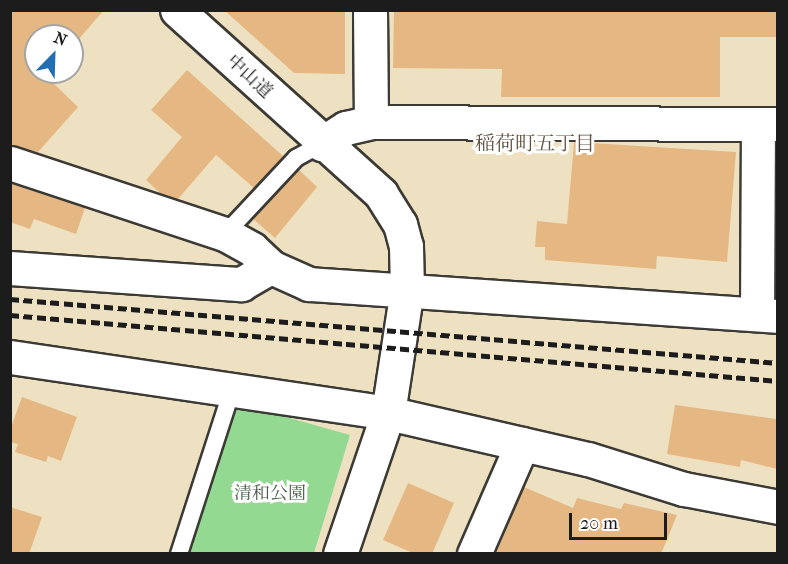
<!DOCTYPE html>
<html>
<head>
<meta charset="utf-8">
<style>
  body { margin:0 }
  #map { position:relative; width:788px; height:564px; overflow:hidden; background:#eee1c2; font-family:"IM FELL French Canon","Noto Serif JP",serif }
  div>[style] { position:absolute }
  .green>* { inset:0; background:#93d992 }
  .building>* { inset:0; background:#e5b883 }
  .roads { filter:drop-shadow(2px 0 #3c3a35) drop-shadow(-2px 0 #3c3a35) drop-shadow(0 2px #3c3a35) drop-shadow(0 -2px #3c3a35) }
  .service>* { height:16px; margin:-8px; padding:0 8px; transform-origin:8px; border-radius:8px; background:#fff }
  .minor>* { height:33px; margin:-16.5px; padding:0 16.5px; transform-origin:16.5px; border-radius:16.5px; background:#fff }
  .tertiary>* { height:33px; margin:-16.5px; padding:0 16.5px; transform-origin:16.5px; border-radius:16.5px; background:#fff }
  .rail>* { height:4.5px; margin-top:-2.25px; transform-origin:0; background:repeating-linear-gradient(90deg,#1c1c1c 0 9px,transparent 0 13.5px) }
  span { translate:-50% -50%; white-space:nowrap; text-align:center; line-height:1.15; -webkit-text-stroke:6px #fff; paint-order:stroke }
  .street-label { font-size:18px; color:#1c1c1c }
  .park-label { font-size:18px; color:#465e45 }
  .neighbourhood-label { font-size:20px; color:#625340 }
  .frame { position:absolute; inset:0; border:12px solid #1c1c1c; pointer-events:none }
  .north { position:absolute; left:24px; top:24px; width:60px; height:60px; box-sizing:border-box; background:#fff; border:2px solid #a4a4a4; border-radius:50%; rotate:23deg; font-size:16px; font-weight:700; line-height:24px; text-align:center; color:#1c1c1c }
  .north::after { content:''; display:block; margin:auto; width:21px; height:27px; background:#1f6fb2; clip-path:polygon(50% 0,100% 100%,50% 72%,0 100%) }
  .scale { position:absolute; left:569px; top:513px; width:98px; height:27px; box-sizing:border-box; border:3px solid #1c1c1c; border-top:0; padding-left:8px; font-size:18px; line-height:21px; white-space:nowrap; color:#1c1c1c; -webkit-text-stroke:4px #fff; paint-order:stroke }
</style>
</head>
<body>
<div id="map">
  <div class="green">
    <div style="clip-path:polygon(236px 403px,350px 435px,314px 553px,189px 554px)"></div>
  </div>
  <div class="building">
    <div style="clip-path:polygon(10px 10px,104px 10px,72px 47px,72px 36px,36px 36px,36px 72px,49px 72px,46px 76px,78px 107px,38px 152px,10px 145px)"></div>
    <div style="clip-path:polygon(224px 10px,345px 10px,345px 74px,294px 73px)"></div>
    <div style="clip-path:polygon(394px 10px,777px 10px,777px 37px,720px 37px,720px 97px,501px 97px,502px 69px,393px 68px)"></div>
    <div style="clip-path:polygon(187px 70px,283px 156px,254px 188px,216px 155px,178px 199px,160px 193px,146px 180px,182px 137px,151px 110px)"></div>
    <div style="clip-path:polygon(574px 142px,736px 152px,727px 262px,657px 256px,656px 269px,545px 260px,545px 247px,535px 247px,537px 221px,567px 224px)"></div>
    <div style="clip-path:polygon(299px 170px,317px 187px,275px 238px,253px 219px)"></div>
    <div style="clip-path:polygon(10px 183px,85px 208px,76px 234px,34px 219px,30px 229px,10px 222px)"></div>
    <div style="clip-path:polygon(22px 397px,77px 417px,61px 461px,48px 456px,46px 462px,15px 452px,18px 444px,10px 442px,10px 430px)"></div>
    <div style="clip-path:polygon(675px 405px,777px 419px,777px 469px,741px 460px,740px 467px,667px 454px)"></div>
    <div style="clip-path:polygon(408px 483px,454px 503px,432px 554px,415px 554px,383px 540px)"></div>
    <div style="clip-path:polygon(524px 487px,573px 508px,577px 498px,621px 509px,624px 503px,677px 515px,661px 554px,496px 554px)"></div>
    <div style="clip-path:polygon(10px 507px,42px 517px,29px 554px,10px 554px)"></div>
  </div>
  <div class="roads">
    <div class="service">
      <div style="left:225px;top:234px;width:104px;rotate:-46.9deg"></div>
      <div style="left:296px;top:158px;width:29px;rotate:-29deg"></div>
      <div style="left:179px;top:554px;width:172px;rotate:-72.1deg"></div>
    </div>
    <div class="minor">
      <div style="left:370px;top:10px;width:112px;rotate:89.5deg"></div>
      <div style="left:371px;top:122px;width:407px;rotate:0.3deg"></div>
      <div style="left:10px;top:163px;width:226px;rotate:18.3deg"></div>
      <div style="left:225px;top:234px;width:31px;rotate:29deg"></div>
      <div style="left:252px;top:249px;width:26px;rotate:43deg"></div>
      <div style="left:271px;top:267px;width:42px;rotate:24.1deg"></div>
      <div style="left:309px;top:284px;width:470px;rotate:3.9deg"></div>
      <div style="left:10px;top:268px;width:232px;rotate:4deg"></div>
      <div style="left:241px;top:284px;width:34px;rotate:-30deg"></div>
      <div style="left:757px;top:314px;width:190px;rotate:-89.7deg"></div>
      <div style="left:10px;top:357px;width:382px;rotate:8.4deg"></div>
      <div style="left:474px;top:554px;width:120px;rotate:-66.4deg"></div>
    </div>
    <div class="tertiary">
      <div style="left:177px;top:10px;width:275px;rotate:42deg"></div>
      <div style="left:381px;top:194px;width:36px;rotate:58deg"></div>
      <div style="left:400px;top:224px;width:23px;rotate:75deg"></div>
      <div style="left:406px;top:246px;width:43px;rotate:88.7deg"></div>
      <div style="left:407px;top:289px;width:125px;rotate:98.7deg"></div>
      <div style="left:388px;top:413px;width:149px;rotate:108.8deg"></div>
      <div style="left:321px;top:144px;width:30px;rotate:-33deg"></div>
      <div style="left:346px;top:128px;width:26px;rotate:-13deg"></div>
      <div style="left:388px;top:413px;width:205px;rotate:13deg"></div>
      <div style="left:588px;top:459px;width:101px;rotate:17.4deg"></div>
      <div style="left:684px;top:489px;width:96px;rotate:10.8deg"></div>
    </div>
  </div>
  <div class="rail">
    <div style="left:10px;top:299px;width:771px;rotate:4.76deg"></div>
    <div style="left:10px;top:315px;width:771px;rotate:4.91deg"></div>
  </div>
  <div class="street-label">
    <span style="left:249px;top:77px;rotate:43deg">中山道</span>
  </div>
  <div class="park-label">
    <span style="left:270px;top:494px">清和公園</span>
  </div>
  <div class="neighbourhood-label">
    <span style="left:535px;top:143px">稲荷町五丁目</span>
  </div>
  <div class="frame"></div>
  <div class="north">N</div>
  <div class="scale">20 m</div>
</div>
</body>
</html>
